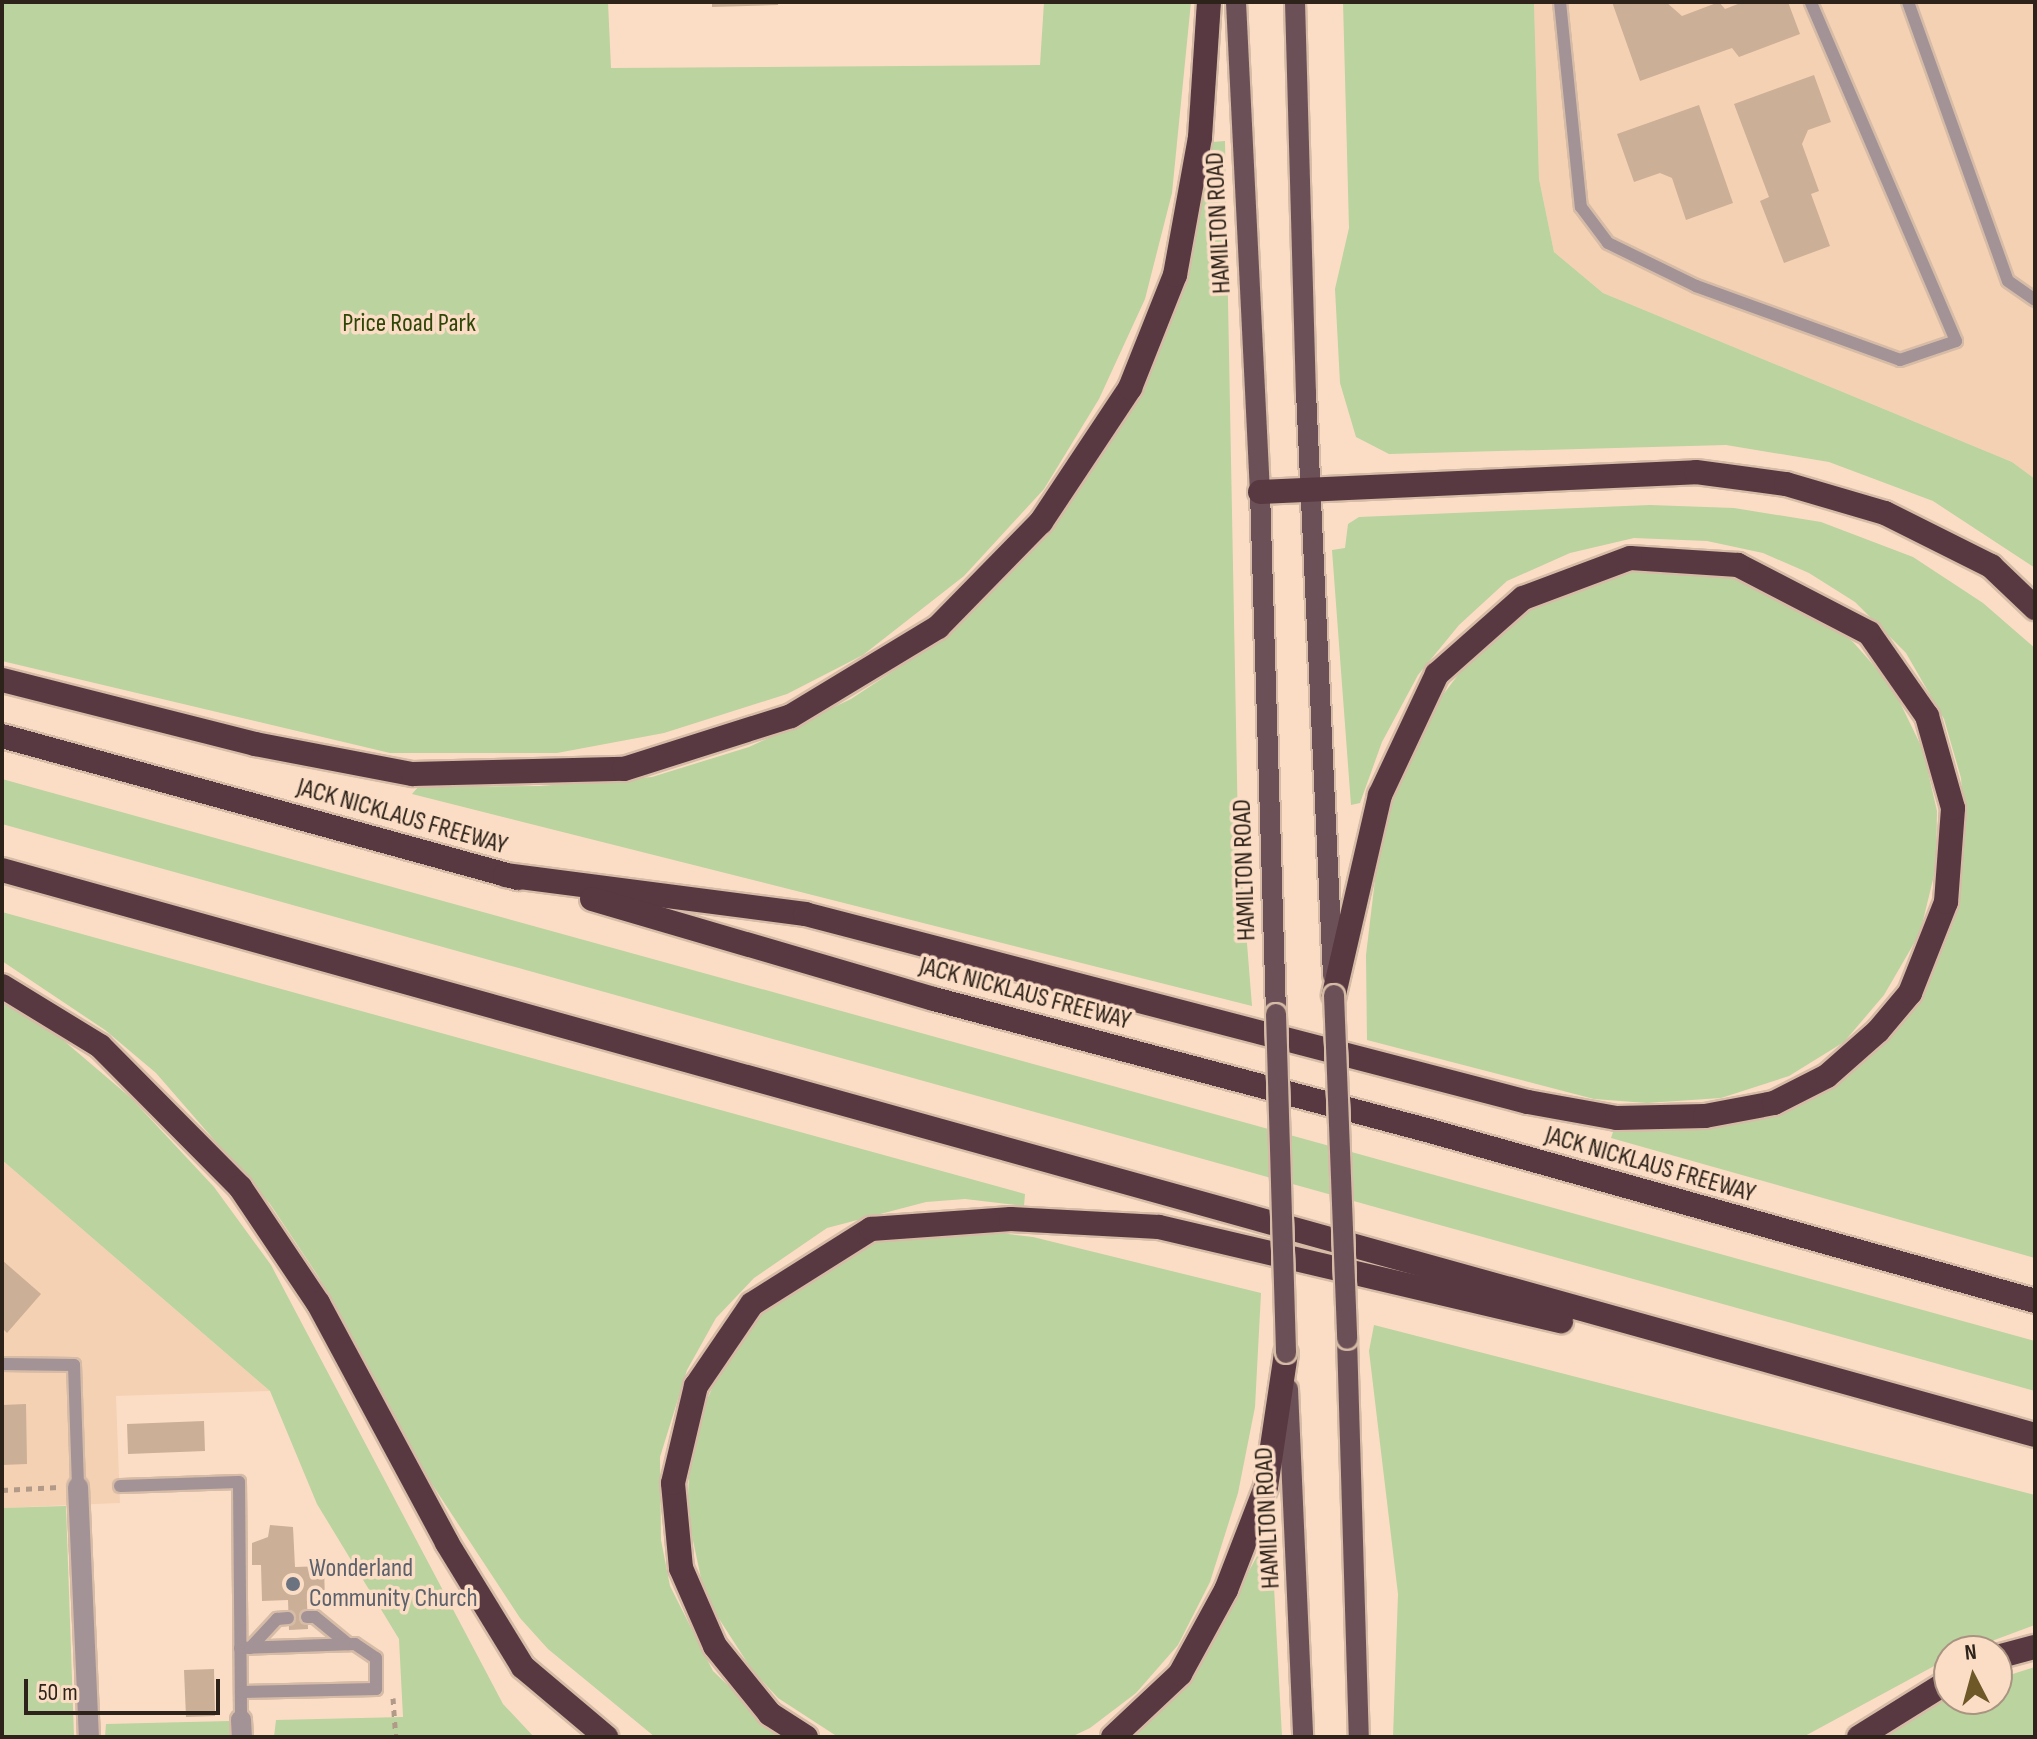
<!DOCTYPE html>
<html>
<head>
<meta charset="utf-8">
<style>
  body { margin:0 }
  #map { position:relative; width:2037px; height:1739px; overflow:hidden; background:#fbddc5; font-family:"Sofia Sans Condensed",sans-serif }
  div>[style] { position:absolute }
  .built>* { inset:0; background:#f5d1b4 }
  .green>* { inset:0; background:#bad39f }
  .building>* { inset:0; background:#cbaf97 }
  .path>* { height:5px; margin-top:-2.5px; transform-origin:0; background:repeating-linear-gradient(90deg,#b19a88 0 6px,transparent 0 12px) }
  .roads { filter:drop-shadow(2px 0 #d6bca6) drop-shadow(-2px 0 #d6bca6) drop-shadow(0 2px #d6bca6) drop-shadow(0 -2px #d6bca6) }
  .lane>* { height:12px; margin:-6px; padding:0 6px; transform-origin:6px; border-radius:6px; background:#a39296 }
  .street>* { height:20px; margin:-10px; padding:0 10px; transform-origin:10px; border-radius:10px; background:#a39296 }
  .primary>* { height:20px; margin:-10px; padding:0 10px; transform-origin:10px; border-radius:10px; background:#6c5057 }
  .highway>* { height:24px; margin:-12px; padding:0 12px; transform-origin:12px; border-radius:12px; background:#583841 }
  .bridges { filter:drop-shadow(2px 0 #d6bca6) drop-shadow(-2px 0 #d6bca6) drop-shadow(0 2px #d6bca6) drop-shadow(0 -2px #d6bca6) }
  .primary-bridge>* { height:20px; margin:-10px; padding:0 10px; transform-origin:10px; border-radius:10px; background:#6c5057 }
  .dots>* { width:22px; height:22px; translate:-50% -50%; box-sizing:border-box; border:4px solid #fbddc5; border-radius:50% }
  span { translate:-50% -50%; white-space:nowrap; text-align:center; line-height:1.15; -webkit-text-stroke:7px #fbddc5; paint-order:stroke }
  .street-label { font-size:26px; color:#2e231a }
  .park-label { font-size:26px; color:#2e4608 }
  .worship-label { font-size:26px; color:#5b616d }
  .left { translate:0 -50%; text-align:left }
  .frame { position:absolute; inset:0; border:4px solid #2e231a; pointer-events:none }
  .north { position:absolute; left:1933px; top:1635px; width:80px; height:80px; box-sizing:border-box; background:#fbddc5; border:2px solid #a99381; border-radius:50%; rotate:354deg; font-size:22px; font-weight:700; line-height:32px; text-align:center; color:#2e231a }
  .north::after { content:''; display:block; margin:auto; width:28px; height:36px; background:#6f5828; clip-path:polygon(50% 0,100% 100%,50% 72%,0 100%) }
  .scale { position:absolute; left:24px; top:1679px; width:196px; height:36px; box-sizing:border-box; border:4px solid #2e231a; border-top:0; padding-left:10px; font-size:24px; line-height:28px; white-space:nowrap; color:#2e231a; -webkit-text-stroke:6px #fbddc5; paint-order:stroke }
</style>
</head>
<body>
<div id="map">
  <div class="built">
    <div style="clip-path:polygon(1534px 2px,2035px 2px,2035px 479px,2012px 462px,1603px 293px,1554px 252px,1539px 179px)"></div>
    <div style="clip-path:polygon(2px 1160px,270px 1391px,116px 1396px,120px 1503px,2px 1508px)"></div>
  </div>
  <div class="green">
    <div style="clip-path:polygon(2px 2px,608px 2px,611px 68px,1040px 65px,1044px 2px,1191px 2px,1172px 193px,1145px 299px,1099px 399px,1044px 489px,964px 576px,863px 655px,787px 694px,664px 733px,557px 753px,390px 753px,2px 661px)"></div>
    <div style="clip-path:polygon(1343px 2px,1534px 2px,1539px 179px,1554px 252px,1603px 293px,2012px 462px,2035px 479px,2035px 568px,1933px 501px,1829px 462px,1726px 445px,1389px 454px,1356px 437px,1340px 383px,1335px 289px,1349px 228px)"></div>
    <div style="clip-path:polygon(1225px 141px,1238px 831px,1252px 1006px,412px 794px,418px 787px,540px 786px,652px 777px,749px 747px,851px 699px,948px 635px,1016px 566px,1078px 491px,1134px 402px,1194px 235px,1212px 142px)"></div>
    <div style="clip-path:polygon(1650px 505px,1734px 508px,1821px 522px,1913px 557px,1983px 603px,2035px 648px,2035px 1258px,1611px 1138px,1614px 1129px,1698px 1127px,1755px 1118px,1901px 1021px,1929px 983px,1954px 921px,1965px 832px,1961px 778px,1944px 719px,1906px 653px,1855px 602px,1809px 573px,1763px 553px,1707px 541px,1634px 538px,1570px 553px,1507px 581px,1459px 625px,1418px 675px,1382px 742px,1360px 803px,1351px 805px,1332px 550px,1345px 548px,1348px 524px,1359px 517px)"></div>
    <div style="clip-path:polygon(1633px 569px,1737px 577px,1798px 602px,1853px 642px,1892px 686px,1923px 750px,1937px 811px,1936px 867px,1920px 933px,1884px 995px,1844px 1042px,1789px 1076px,1721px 1098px,1647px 1103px,1594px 1099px,1367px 1040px,1366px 955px,1378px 855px,1398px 784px,1439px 700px,1483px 642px,1531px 604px)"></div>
    <div style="clip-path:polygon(2px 779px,2035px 1341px,2035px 1391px,2px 824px)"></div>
    <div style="clip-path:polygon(2px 912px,1025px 1194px,1024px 1206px,965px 1199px,926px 1202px,827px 1228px,754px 1278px,716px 1318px,687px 1370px,660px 1457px,661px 1540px,670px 1586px,713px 1671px,782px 1737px,655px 1737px,548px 1649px,520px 1618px,428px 1478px,318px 1276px,270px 1204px,156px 1073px,105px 1030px,2px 961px)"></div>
    <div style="clip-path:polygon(2px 1000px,63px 1040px,131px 1098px,214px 1187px,271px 1265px,503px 1704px,534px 1737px,274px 1737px,276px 1720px,403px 1717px,399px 1639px,317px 1504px,270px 1391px,2px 1160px)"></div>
    <div style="clip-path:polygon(985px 1231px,1033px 1237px,1261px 1293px,1255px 1407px,1238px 1493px,1210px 1582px,1178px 1645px,1136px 1693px,1090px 1728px,1071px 1737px,838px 1737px,778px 1698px,752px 1670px,705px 1597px,687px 1512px,690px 1459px,701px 1413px,722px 1366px,751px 1322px,783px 1292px,835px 1259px,888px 1238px)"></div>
    <div style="clip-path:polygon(1374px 1325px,2035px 1495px,2035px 1625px,1965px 1651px,1949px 1651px,1949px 1658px,1803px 1737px,1393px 1737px,1398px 1594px,1369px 1351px)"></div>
    <div style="clip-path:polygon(66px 1506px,74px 1737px,2px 1737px,2px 1508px)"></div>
    <div style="clip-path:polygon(1262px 1547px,1272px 1549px,1282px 1737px,1130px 1737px,1189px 1681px)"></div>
    <div style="clip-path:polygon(2035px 1667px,2035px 1737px,1871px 1737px,1949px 1698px,1997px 1699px,1997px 1679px)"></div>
    <div style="clip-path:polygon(230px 1721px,231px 1737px,105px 1737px,106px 1724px)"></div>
  </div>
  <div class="building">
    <div style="clip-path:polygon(712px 2px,778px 2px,778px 5px,712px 7px)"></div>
    <div style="clip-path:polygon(1612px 2px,1666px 2px,1682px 16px,1719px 2px,1725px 9px,1743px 2px,1788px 2px,1800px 34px,1739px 57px,1732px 48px,1640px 81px)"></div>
    <div style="clip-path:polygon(1814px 75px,1831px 122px,1808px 130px,1802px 144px,1819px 191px,1811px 194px,1830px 246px,1784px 263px,1760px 201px,1769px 197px,1734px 104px)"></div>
    <div style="clip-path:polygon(1699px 105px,1733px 203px,1686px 220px,1672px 178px,1660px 173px,1634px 182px,1617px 134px)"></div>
    <div style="clip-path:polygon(2px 1260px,41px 1294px,7px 1333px,2px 1328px)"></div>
    <div style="clip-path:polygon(26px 1404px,27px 1464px,2px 1465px,2px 1405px)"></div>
    <div style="clip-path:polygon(204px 1421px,205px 1451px,128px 1454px,127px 1424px)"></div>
    <div style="clip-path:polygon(270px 1525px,293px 1527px,295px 1567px,324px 1566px,325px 1601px,307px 1602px,308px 1629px,289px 1630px,288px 1600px,262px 1601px,261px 1565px,252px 1565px,252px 1543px,268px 1537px)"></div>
    <div style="clip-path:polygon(214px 1669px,215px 1716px,186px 1717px,184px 1670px)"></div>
  </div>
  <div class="path">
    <div style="left:2px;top:1490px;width:57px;rotate:-3deg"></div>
    <div style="left:393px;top:1698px;width:39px;rotate:86deg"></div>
  </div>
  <div class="roads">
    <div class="lane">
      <div style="left:1560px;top:2px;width:206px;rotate:84.2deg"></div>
      <div style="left:1581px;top:207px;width:45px;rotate:53.1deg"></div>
      <div style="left:1608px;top:243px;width:98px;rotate:26deg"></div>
      <div style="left:1696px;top:286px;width:217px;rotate:19.9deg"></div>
      <div style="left:1900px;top:360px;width:59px;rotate:-18.7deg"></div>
      <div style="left:1956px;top:341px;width:369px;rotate:-113.2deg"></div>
      <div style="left:1908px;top:2px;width:296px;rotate:70.3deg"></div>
      <div style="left:2008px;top:281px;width:33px;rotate:35deg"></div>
      <div style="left:2px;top:1364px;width:72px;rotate:0.8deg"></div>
      <div style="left:74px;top:1365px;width:122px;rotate:88.1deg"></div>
      <div style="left:120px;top:1486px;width:119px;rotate:-1.9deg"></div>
      <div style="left:239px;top:1482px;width:238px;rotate:89.5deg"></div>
      <div style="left:307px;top:1617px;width:8px"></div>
      <div style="left:315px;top:1617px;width:43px;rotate:39.3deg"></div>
      <div style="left:240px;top:1648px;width:115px;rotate:-2deg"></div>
      <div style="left:355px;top:1644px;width:25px;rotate:34deg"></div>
      <div style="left:376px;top:1658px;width:31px;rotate:90deg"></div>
      <div style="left:376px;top:1689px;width:135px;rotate:178.7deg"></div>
      <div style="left:250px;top:1648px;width:40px;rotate:-47deg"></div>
      <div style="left:277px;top:1619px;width:11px;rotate:-5deg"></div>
    </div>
    <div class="street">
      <div style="left:78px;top:1487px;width:250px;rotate:87.5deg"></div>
      <div style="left:241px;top:1720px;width:17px;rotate:87deg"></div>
    </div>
    <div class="primary">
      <div style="left:1236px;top:2px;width:491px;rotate:87.2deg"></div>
      <div style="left:1260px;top:492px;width:522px;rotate:88.24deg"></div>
      <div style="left:1295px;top:2px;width:390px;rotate:88.4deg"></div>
      <div style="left:1306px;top:392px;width:584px;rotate:87.35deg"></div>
      <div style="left:1347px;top:1339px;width:398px;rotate:88.3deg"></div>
      <div style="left:1288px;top:1389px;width:348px;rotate:87.5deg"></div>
    </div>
    <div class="highway">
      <div style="left:1260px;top:492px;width:436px;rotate:-2.6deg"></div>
      <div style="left:1696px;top:472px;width:91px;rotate:7.6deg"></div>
      <div style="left:1786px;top:484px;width:103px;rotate:16.3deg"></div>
      <div style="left:1885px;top:513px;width:119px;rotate:26.6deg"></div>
      <div style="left:1991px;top:566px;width:61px;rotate:43.7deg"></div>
      <div style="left:2px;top:680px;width:261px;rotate:14.2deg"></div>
      <div style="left:255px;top:744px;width:161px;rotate:10.8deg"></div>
      <div style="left:413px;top:774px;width:211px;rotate:-1.4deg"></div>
      <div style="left:624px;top:769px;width:175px;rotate:-17.6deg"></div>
      <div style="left:791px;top:716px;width:172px;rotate:-31.2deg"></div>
      <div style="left:938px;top:627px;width:147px;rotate:-45.6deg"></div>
      <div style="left:1041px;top:522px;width:161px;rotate:-56.4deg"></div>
      <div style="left:1130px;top:388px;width:122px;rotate:-68.3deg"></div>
      <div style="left:1175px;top:275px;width:140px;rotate:-79.7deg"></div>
      <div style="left:1200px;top:137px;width:135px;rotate:-86.2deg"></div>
      <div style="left:2px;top:736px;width:535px;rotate:15.39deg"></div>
      <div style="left:2px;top:870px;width:2110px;rotate:15.53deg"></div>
      <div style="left:505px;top:875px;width:303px;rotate:7.4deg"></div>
      <div style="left:805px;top:914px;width:747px;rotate:14.58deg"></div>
      <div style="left:1528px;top:1102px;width:90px;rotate:10.2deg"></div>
      <div style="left:1617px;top:1118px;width:88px;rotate:-1.3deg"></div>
      <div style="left:1705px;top:1116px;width:70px;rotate:-10.7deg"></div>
      <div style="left:1774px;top:1103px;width:59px;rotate:-27deg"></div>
      <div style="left:1827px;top:1076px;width:68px;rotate:-41.4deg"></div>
      <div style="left:1878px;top:1031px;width:50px;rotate:-49.9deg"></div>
      <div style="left:1910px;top:993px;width:98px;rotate:-68.4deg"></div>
      <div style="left:1946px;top:902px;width:94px;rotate:-85.7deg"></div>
      <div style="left:1953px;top:808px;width:96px;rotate:-105.8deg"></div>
      <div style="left:1927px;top:716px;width:101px;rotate:-124.9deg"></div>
      <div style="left:1869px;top:633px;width:148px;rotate:-152.6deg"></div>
      <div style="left:1738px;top:565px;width:108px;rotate:-176.3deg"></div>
      <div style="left:1630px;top:558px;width:114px;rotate:159.5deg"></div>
      <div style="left:1523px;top:598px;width:115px;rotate:138.5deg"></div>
      <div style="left:1437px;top:674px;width:134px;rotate:115.2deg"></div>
      <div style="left:1380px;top:795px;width:205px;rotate:103deg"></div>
      <div style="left:592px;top:899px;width:356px;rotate:16.3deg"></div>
      <div style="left:934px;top:999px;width:513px;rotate:14.9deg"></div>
      <div style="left:1430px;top:1131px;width:628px;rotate:15.69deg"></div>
      <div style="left:2px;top:986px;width:115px;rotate:31.5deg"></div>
      <div style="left:100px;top:1046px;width:199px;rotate:45.2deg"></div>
      <div style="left:240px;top:1187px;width:140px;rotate:56.1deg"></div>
      <div style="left:318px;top:1303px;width:272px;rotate:61.7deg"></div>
      <div style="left:447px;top:1543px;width:145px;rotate:58.5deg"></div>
      <div style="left:523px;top:1667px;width:109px;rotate:40.1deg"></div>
      <div style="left:1997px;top:1657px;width:39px;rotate:-15deg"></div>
      <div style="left:806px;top:1737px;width:43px;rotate:-147.4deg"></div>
      <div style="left:770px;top:1714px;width:87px;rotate:-129deg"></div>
      <div style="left:715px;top:1646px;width:85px;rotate:-113.6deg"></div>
      <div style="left:681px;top:1568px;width:85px;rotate:-95.4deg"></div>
      <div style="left:673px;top:1483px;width:100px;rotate:-76.7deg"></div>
      <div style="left:696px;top:1386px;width:99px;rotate:-55.7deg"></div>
      <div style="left:752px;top:1304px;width:141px;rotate:-32.2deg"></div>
      <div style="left:871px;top:1229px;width:140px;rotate:-4.1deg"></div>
      <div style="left:1011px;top:1219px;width:148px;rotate:3.1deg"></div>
      <div style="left:1159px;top:1227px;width:413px;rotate:13.2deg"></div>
      <div style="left:1113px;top:1737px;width:92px;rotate:-43.2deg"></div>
      <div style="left:1180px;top:1674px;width:96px;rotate:-61.3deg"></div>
      <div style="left:1226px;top:1590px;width:110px;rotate:-68.8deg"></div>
      <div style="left:1266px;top:1487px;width:135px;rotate:-81.5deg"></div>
      <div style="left:1859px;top:1737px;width:106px;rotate:-31.9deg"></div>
    </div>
  </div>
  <div class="bridges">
    <div class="primary-bridge">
      <div style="left:1334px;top:995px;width:344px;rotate:87.8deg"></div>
      <div style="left:1276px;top:1014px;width:339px;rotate:88.3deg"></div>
    </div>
  </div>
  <div class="dots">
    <div style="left:293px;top:1584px;background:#6b7280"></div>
  </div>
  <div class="street-label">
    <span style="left:1219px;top:223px;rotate:-93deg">HAMILTON ROAD</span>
    <span style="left:402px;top:817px;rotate:16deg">JACK NICKLAUS FREEWAY</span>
    <span style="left:1245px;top:870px;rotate:-92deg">HAMILTON ROAD</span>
    <span style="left:1025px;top:994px;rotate:15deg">JACK NICKLAUS FREEWAY</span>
    <span style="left:1650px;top:1165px;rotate:16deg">JACK NICKLAUS FREEWAY</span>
    <span style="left:1268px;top:1518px;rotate:-93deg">HAMILTON ROAD</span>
  </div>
  <div class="park-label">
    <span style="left:409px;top:324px">Price Road Park</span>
  </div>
  <div class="worship-label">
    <span class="left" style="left:309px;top:1584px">Wonderland<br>Community Church</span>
  </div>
  <div class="frame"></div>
  <div class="north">N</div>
  <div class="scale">50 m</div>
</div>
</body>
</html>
